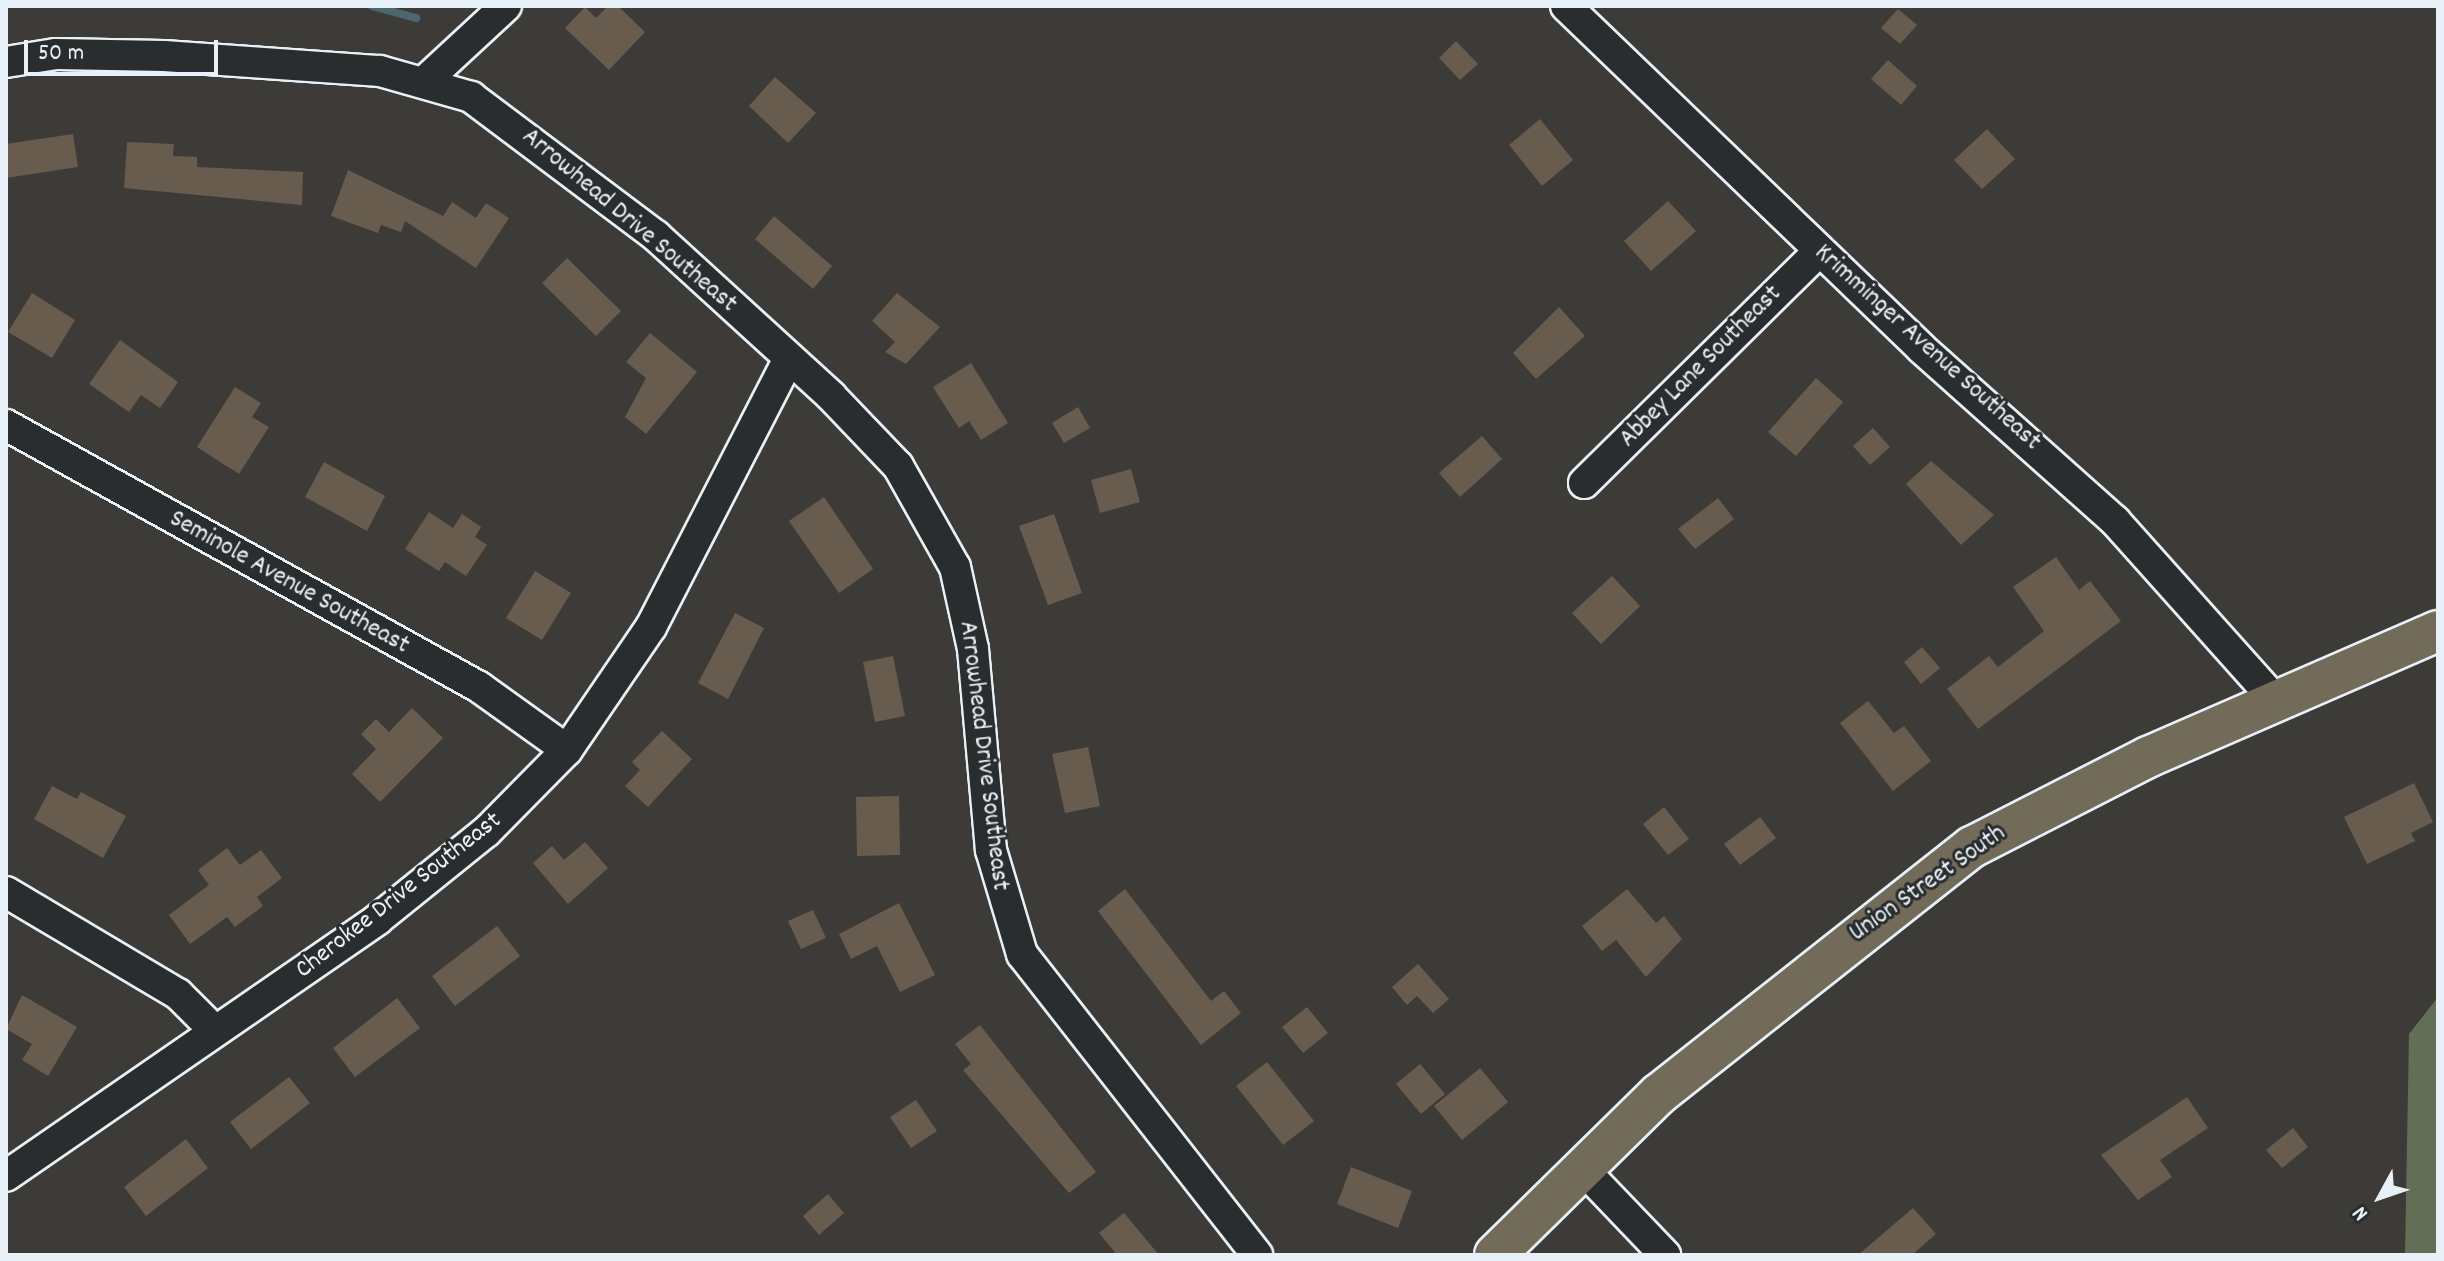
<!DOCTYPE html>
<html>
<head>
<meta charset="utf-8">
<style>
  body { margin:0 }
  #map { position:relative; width:2444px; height:1261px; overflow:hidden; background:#3d3b38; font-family:Dekko,sans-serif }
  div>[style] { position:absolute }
  .green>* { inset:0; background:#626e55 }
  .stream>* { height:8px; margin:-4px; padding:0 4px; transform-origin:4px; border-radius:4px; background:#4b676f }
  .building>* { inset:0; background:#685c4f }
  .roads { filter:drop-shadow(2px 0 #e8f1f8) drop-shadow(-2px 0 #e8f1f8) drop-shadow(0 2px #e8f1f8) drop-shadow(0 -2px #e8f1f8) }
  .minor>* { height:30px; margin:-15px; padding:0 15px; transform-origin:15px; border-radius:15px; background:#2a2d2e }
  .major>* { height:40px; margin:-20px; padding:0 20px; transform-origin:20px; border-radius:20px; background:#736b5a }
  span { translate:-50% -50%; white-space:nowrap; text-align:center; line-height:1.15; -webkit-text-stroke:6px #2a2d2e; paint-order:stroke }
  .street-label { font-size:26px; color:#e8f1f8 }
  .frame { position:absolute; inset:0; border:8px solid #e8f1f8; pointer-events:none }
  .north { position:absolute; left:2340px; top:1157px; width:80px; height:80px; -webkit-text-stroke:6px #2a2d2e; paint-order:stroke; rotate:230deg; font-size:22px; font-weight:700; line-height:32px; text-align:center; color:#e8f1f8 }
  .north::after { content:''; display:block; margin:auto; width:28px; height:36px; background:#e8f1f8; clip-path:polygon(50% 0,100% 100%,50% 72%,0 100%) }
  .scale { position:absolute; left:24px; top:40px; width:194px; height:36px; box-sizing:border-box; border:4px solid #e8f1f8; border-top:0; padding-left:10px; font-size:24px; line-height:28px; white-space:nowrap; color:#e8f1f8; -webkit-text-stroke:6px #2a2d2e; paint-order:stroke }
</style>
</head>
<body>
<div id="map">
  <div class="green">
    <div style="clip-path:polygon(2438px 997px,2438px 1255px,2405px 1255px,2409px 1034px)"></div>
  </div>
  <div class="stream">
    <div style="left:372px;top:6px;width:46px;rotate:15.3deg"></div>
  </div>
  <div class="building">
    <div style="clip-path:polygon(608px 6px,618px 6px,645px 32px,609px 70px,565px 28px,585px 7px,596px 18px)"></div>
    <div style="clip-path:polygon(1898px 9px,1917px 25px,1900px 44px,1881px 28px)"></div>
    <div style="clip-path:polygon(1456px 41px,1478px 64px,1460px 80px,1439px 58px)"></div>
    <div style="clip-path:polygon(1888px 60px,1917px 86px,1901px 105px,1871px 79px)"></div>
    <div style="clip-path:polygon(775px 77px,816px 113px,788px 143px,749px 106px)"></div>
    <div style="clip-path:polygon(1540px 119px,1573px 160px,1542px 186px,1509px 145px)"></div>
    <div style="clip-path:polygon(1987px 129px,2015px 159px,1982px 189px,1954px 160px)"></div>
    <div style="clip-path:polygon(73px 134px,78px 167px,6px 178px,6px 144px)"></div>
    <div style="clip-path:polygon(127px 142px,174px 144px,173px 156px,197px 157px,197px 167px,303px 172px,302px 205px,124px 188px)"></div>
    <div style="clip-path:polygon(348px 170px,443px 216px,452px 202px,476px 218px,486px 203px,509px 218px,476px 268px,405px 221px,401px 232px,381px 225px,378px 233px,331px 216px)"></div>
    <div style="clip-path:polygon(1668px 201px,1696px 231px,1651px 271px,1624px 241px)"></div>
    <div style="clip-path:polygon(774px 216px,832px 266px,813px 289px,755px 239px)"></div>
    <div style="clip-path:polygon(567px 258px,621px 311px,596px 336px,542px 283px)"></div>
    <div style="clip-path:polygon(32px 293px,75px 320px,52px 358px,8px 332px)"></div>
    <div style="clip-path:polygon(897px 293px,940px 327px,906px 364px,885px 352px,895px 342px,872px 321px)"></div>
    <div style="clip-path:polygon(1559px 307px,1585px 336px,1536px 379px,1513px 353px)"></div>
    <div style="clip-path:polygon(650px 333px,697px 372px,646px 434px,625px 417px,646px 378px,626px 362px)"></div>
    <div style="clip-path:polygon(120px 340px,178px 382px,160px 408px,141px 395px,129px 412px,89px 384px)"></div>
    <div style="clip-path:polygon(971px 363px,1008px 423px,981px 440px,969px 421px,959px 428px,933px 387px)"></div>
    <div style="clip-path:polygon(1816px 378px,1843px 402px,1796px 456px,1768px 432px)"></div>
    <div style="clip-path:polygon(235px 387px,261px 403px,252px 417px,269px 427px,239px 474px,197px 447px)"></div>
    <div style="clip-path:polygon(1078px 407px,1090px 428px,1064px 443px,1052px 423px)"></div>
    <div style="clip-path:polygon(1873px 428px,1890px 447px,1870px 465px,1853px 446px)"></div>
    <div style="clip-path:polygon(1482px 436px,1502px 459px,1460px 497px,1439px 473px)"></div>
    <div style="clip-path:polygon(1931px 461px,1994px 515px,1961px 545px,1906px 484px)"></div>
    <div style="clip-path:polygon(324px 462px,385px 496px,367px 531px,305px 497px)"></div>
    <div style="clip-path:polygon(1131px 469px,1140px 502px,1100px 513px,1091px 480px)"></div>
    <div style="clip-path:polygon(824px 497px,873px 569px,839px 593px,789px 521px)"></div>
    <div style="clip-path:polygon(1718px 498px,1734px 519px,1695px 549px,1678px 529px)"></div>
    <div style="clip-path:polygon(429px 512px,453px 528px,462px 514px,481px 527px,475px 537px,487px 545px,466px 576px,445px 562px,439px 571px,405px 549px)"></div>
    <div style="clip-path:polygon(1054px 514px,1082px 593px,1048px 605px,1019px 526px)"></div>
    <div style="clip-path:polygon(2056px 557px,2079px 590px,2090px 581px,2121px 621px,1978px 729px,1947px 689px,1989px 656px,1998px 667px,2044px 631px,2013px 587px)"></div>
    <div style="clip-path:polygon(535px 571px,571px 593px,542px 640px,506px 618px)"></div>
    <div style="clip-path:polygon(1612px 576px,1640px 606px,1601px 644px,1572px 613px)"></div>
    <div style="clip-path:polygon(735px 613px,764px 628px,728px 699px,698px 683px)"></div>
    <div style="clip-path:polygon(1922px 647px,1940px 668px,1921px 684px,1904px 662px)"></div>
    <div style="clip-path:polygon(893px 656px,905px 716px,875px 722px,863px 662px)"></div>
    <div style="clip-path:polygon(1868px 701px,1894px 733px,1904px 726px,1931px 761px,1893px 791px,1840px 723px)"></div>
    <div style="clip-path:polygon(412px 708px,443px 738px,380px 802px,352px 774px,376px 749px,361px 734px,376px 719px,389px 732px)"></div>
    <div style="clip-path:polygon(662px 731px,692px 759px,648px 807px,625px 786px,640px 770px,632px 762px)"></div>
    <div style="clip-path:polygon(1088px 747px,1100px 806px,1065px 813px,1052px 754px)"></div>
    <div style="clip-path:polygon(2414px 783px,2433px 822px,2411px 833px,2415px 841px,2367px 864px,2344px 817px)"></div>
    <div style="clip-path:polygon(52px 786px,77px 799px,81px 792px,126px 816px,103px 858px,34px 819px)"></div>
    <div style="clip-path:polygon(899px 796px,900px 855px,857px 856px,856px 797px)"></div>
    <div style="clip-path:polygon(1664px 807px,1689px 839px,1668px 855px,1643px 824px)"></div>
    <div style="clip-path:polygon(1760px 817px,1776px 838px,1740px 865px,1724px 844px)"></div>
    <div style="clip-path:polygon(585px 842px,608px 868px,568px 904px,533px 863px,552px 846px,564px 860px)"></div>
    <div style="clip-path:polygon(227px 848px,240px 865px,261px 850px,282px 878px,257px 897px,263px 906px,235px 927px,227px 917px,190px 944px,169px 915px,209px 885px,198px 870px)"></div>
    <div style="clip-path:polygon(1125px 889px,1211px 1001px,1224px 991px,1241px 1013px,1201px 1045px,1098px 911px)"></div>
    <div style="clip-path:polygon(1627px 889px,1656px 923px,1664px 916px,1682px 939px,1646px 977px,1616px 940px,1602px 951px,1582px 926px)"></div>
    <div style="clip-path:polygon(899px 903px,935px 975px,900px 992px,877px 946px,851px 959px,839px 934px)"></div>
    <div style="clip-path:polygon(813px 910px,826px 938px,801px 949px,788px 921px)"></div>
    <div style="clip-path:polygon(497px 926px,520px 956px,455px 1006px,432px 976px)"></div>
    <div style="clip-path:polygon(1418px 964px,1449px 999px,1433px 1013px,1417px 996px,1407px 1005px,1392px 987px)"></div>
    <div style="clip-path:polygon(22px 995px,77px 1027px,48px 1076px,22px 1060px,32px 1044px,6px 1029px)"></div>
    <div style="clip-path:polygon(397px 998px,420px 1028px,355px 1077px,333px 1048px)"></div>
    <div style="clip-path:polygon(1307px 1007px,1328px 1033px,1303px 1053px,1282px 1027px)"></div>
    <div style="clip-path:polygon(980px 1025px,1096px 1172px,1069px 1193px,963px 1070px,971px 1064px,955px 1044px)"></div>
    <div style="clip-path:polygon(1267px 1062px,1314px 1121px,1283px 1145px,1236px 1086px)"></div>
    <div style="clip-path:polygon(1420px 1064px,1445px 1094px,1421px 1114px,1396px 1084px)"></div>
    <div style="clip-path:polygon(1480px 1068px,1508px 1102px,1462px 1140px,1434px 1106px)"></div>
    <div style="clip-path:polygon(289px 1077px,310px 1103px,251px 1149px,230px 1122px)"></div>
    <div style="clip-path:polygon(2187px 1097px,2208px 1128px,2160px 1160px,2172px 1177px,2138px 1200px,2101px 1155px)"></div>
    <div style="clip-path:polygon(916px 1100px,937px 1131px,911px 1148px,890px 1117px)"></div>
    <div style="clip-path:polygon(2293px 1128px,2308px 1147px,2282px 1168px,2266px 1150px)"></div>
    <div style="clip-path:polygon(186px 1139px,208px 1168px,146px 1216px,124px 1187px)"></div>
    <div style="clip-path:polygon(1351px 1167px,1412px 1191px,1398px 1228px,1337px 1204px)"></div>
    <div style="clip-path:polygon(828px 1194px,844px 1213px,819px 1235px,803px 1216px)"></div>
    <div style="clip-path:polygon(1913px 1208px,1936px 1234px,1912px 1255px,1858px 1255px)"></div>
    <div style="clip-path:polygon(1124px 1213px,1159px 1255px,1117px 1255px,1099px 1233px)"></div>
  </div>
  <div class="roads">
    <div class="minor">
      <div style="left:1566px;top:6px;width:493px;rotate:43.9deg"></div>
      <div style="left:1921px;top:348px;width:260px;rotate:41.7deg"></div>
      <div style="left:2115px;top:521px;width:241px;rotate:48.2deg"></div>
      <div style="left:6px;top:62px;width:51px;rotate:-9.1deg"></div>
      <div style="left:56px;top:54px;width:108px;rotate:1.1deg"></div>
      <div style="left:164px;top:56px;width:217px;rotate:4deg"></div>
      <div style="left:380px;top:71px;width:95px;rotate:15.9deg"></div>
      <div style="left:471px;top:97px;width:231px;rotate:36.9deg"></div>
      <div style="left:656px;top:236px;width:237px;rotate:42.4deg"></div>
      <div style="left:831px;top:396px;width:97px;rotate:46.3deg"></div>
      <div style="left:898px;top:466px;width:116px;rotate:60.6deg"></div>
      <div style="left:955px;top:567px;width:84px;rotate:77.6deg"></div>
      <div style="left:973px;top:649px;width:202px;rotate:84.9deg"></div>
      <div style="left:991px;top:850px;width:109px;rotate:73.4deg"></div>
      <div style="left:1022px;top:954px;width:382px;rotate:52deg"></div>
      <div style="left:426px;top:80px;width:109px;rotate:-42.8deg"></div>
      <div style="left:6px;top:425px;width:541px;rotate:28.98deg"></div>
      <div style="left:479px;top:687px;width:108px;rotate:35.6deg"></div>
      <div style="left:1584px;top:483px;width:330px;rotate:-44.6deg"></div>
      <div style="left:6px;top:892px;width:200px;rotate:30.7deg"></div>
      <div style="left:178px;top:994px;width:51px;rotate:45deg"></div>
      <div style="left:1581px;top:1167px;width:122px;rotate:46.3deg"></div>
      <div style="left:6px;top:1176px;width:452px;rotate:-34.6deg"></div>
      <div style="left:378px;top:919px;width:139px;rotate:-38.9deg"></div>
      <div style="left:486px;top:832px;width:115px;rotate:-45.4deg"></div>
      <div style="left:567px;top:750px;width:149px;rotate:-55.7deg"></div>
      <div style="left:651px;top:627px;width:302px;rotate:-62.8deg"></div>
    </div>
    <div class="major">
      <div style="left:1495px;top:1255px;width:230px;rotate:-44.5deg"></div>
      <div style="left:1659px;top:1094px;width:399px;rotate:-38.3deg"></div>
      <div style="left:1972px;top:847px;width:198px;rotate:-27.1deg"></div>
      <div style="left:2148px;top:757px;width:316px;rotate:-23.5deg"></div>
    </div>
  </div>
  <div class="street-label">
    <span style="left:629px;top:221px;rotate:40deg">Arrowhead Drive Southeast</span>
    <span style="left:1927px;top:348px;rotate:42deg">Krimminger Avenue Southeast</span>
    <span style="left:1701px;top:367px;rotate:-45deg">Abbey Lane Southeast</span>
    <span style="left:289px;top:583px;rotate:29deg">Seminole Avenue Southeast</span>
    <span style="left:983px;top:756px;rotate:83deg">Arrowhead Drive Southeast</span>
    <span style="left:1928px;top:884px;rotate:-35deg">Union Street South</span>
    <span style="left:399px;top:896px;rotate:-38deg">Cherokee Drive Southeast</span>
  </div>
  <div class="frame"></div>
  <div class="north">N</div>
  <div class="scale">50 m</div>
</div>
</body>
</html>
